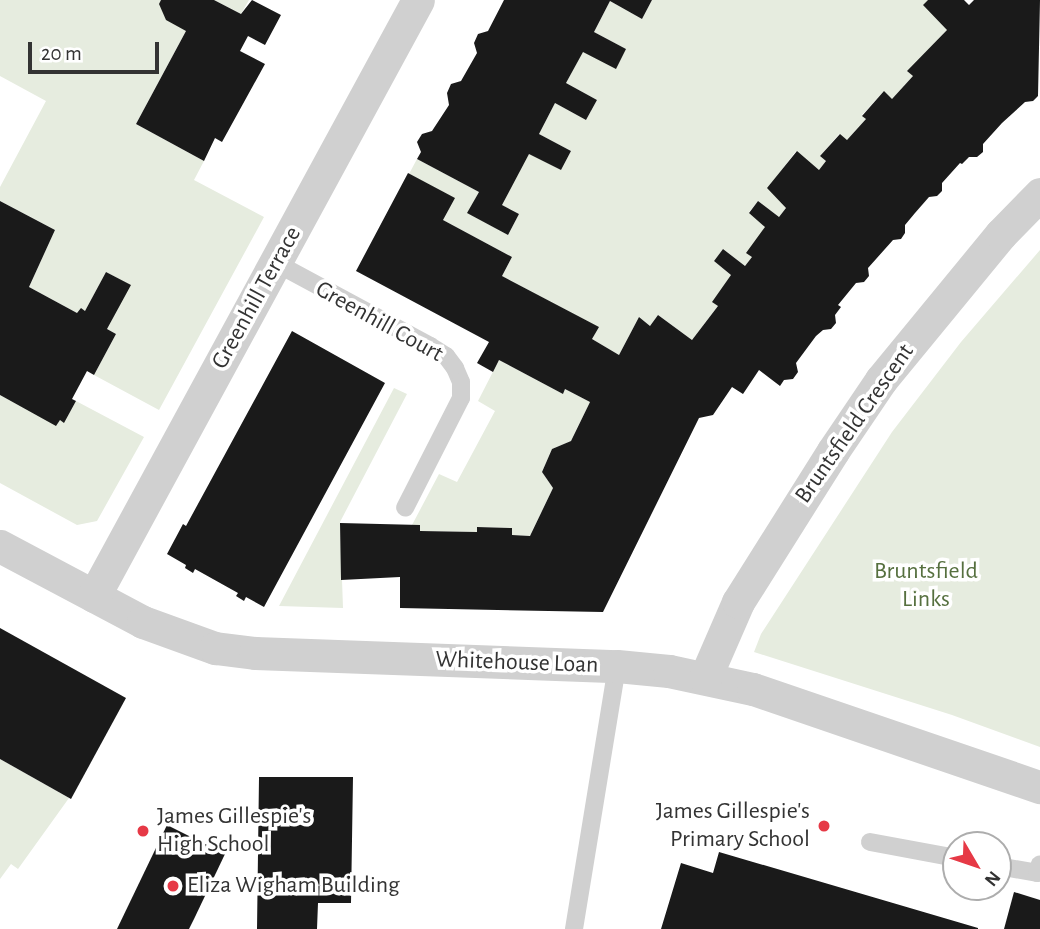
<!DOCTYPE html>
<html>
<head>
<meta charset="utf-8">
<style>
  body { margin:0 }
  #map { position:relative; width:1040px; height:929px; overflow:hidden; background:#fff; font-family:"Alegreya Sans",sans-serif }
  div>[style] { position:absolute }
  .green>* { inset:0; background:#e6ecdf }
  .building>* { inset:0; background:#1a1a1a }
  .service>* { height:18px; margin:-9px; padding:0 9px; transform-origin:9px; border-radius:9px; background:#d0d0d0 }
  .minor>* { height:33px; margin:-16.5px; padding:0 16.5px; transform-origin:16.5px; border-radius:16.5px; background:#d0d0d0 }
  .dots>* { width:19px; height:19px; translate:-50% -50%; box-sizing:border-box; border:4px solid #fff; border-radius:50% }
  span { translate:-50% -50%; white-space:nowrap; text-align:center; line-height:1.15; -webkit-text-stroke:7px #fff; paint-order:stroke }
  .street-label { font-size:24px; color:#333 }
  .park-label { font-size:24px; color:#56703f }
  .poi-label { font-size:24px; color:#333 }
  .right { translate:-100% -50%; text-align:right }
  .left { translate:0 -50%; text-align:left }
  .north { position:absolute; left:942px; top:831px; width:70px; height:70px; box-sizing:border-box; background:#fff; border:2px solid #adadad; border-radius:50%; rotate:129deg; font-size:19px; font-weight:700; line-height:28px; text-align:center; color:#333 }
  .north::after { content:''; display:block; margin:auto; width:24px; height:32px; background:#e63946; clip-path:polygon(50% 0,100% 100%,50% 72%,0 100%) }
  .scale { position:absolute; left:28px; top:42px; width:131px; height:32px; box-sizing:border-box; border:4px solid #333; border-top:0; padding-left:9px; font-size:21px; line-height:24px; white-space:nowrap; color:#333; -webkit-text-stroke:5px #fff; paint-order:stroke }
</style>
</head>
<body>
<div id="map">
  <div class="green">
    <div style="clip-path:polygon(0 0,161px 0,186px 31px,136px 124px,204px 161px,194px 180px,264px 217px,159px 410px,94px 375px,116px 334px,107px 329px,130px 285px,106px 272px,85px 311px,81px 309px,77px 313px,29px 287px,55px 230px,0 201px,0 187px,46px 101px,0 76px)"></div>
    <div style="clip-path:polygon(214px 0,249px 0,241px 14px)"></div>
    <div style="clip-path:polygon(652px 0,928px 0,947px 30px,908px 71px,913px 76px,892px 99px,883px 92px,862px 115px,866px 119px,847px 140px,839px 134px,820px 156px,826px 161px,819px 170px,796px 151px,768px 188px,786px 208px,779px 217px,758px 201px,749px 212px,765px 227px,752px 257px,745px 266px,723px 249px,714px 261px,731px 275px,718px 306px,692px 340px,658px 315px,650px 326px,639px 317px,619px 355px,592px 339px,598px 327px,502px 276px,512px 257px,443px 220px,454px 198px,409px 174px,417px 159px,479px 192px,468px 213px,508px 235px,519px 214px,502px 205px,529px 153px,561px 170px,571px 151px,539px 134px,555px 103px,586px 120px,597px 100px,566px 83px,583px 51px,626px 49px,594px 32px,610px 1px,642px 19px)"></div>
    <div style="clip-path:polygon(1040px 250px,1040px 747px,952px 715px,754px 652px,761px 634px,892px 432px,961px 342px)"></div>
    <div style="clip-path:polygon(499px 360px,563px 394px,565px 389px,590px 402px,571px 441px,552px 449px,542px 472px,553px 488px,530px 536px,512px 535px,512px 528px,478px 527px,477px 532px,420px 531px,420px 525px,412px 525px,439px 474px,457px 482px,495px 411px,478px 401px)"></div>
    <div style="clip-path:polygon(394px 388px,407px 394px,340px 522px,343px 608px,279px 606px)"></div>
    <div style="clip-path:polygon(0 395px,56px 425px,60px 420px,64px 422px,76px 401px,144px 437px,97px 521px,77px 525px,0 483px)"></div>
    <div style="clip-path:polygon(0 759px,69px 798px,18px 869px,11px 864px,0 879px)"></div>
  </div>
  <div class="building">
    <div style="clip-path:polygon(161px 0,214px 0,241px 14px,252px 0,281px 15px,265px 45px,248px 36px,240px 51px,265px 64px,222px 142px,215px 138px,204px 161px,136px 124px,186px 31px,166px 20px,159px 4px)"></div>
    <div style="clip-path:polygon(504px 0,652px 0,642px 19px,610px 1px,594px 32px,626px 49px,616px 69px,583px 52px,566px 83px,597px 100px,586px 120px,555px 103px,539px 134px,571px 151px,561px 170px,529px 154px,502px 205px,519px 214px,508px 235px,467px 213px,479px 192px,417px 159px,421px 152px,417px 142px,422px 134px,432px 131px,449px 105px,447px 93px,451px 84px,461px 81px,477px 53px,474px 43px,478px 34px,488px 31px)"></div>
    <div style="clip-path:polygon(928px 0,964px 0,969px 5px,974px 0,1040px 0,1038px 96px,1033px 101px,1025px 102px,1002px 123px,983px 144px,983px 152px,977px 157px,969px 157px,962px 164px,960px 163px,942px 183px,942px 191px,937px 196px,929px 197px,915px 213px,905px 225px,905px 233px,901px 239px,893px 240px,868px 268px,869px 276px,864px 282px,856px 283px,838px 305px,841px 307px,835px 315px,836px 323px,831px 329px,823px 330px,816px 336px,796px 363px,798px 372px,793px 379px,784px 380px,780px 386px,759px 370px,743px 394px,732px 387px,713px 415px,699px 418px,603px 612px,400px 608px,400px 577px,341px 580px,340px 523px,420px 525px,420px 531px,477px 532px,477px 527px,512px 528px,512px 535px,530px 536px,553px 488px,542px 472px,552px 449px,571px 441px,590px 402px,565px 389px,563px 394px,499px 360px,493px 372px,477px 363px,489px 342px,356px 271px,408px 173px,455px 198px,443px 220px,512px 257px,502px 276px,599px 327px,592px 339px,619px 355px,639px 317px,650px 326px,658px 315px,692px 340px,718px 306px,712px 302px,731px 275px,714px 261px,723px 249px,745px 266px,752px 257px,746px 253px,765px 227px,749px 213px,758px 201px,779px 217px,786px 208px,767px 188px,797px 151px,819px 170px,826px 161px,820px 156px,840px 134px,847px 140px,866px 119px,862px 116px,884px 91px,892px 99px,913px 76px,907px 71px,947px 30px,923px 5px)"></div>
    <div style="clip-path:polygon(0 201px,55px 230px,29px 287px,77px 313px,81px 308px,85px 311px,106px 272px,131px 285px,107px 329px,116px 334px,94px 375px,87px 371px,72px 399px,76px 401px,64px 423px,60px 420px,56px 426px,0 395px)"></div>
    <div style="clip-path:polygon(292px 331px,385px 383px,264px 607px,246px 597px,244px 601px,236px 596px,238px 593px,195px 569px,193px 573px,185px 568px,186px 565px,167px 554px,183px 524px,186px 526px)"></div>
    <div style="clip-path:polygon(0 628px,126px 698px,71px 799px,0 759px)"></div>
    <div style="clip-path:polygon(259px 777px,353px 777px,351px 903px,318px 903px,317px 929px,257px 929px)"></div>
    <div style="clip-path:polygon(167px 825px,225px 854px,194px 919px,189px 929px,117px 929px)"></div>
    <div style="clip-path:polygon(719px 852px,978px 928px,978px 929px,661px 929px,681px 863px,713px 873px)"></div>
    <div style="clip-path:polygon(1014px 892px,1040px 900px,1040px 929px,1004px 929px)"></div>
  </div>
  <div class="service">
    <div style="left:276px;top:263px;width:175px;rotate:28.3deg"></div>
    <div style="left:430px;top:346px;width:19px;rotate:32deg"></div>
    <div style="left:446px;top:356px;width:15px;rotate:53deg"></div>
    <div style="left:455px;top:368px;width:15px;rotate:67deg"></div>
    <div style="left:461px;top:382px;width:16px;rotate:90deg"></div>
    <div style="left:461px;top:398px;width:123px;rotate:117deg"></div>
    <div style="left:870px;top:842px;width:87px;rotate:10.5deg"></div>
    <div style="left:998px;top:866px;width:40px;rotate:10deg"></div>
    <div style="left:1037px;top:873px;width:9px;rotate:-72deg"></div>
    <div style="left:574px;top:929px;width:266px;rotate:-80.7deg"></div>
  </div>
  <div class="minor">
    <div style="left:0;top:546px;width:162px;rotate:28deg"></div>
    <div style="left:143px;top:622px;width:77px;rotate:19.9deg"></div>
    <div style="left:215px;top:648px;width:40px;rotate:7.1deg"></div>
    <div style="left:255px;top:653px;width:362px;rotate:2.1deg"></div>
    <div style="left:617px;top:666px;width:52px;rotate:5.5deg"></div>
    <div style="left:669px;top:671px;width:86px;rotate:12.1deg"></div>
    <div style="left:753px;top:689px;width:303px;rotate:18.9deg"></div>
    <div style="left:94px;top:596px;width:678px;rotate:-61.47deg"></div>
    <div style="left:705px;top:678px;width:83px;rotate:-66.5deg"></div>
    <div style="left:738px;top:602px;width:178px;rotate:-57.8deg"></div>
    <div style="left:833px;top:451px;width:86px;rotate:-55.9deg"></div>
    <div style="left:881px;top:380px;width:189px;rotate:-50.6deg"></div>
    <div style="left:1001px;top:234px;width:56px;rotate:-45.7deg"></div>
  </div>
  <div class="dots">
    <div style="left:824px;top:826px;background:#e63946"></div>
    <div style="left:143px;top:831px;background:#e63946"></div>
    <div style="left:173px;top:886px;background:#e63946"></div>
  </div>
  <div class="street-label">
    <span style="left:257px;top:298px;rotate:-61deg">Greenhill Terrace</span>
    <span style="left:379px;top:322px;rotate:29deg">Greenhill Court</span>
    <span style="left:855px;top:424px;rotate:-55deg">Bruntsfield Crescent</span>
    <span style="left:517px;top:663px;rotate:2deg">Whitehouse Loan</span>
  </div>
  <div class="park-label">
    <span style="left:926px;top:586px">Bruntsfield<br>Links</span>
  </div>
  <div class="poi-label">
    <span class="right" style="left:810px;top:826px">James Gillespie's<br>Primary School</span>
    <span class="left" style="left:157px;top:831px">James Gillespie's<br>High School</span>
    <span class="left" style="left:187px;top:886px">Eliza Wigham Building</span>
  </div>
  <div class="north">N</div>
  <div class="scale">20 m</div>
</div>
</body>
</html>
